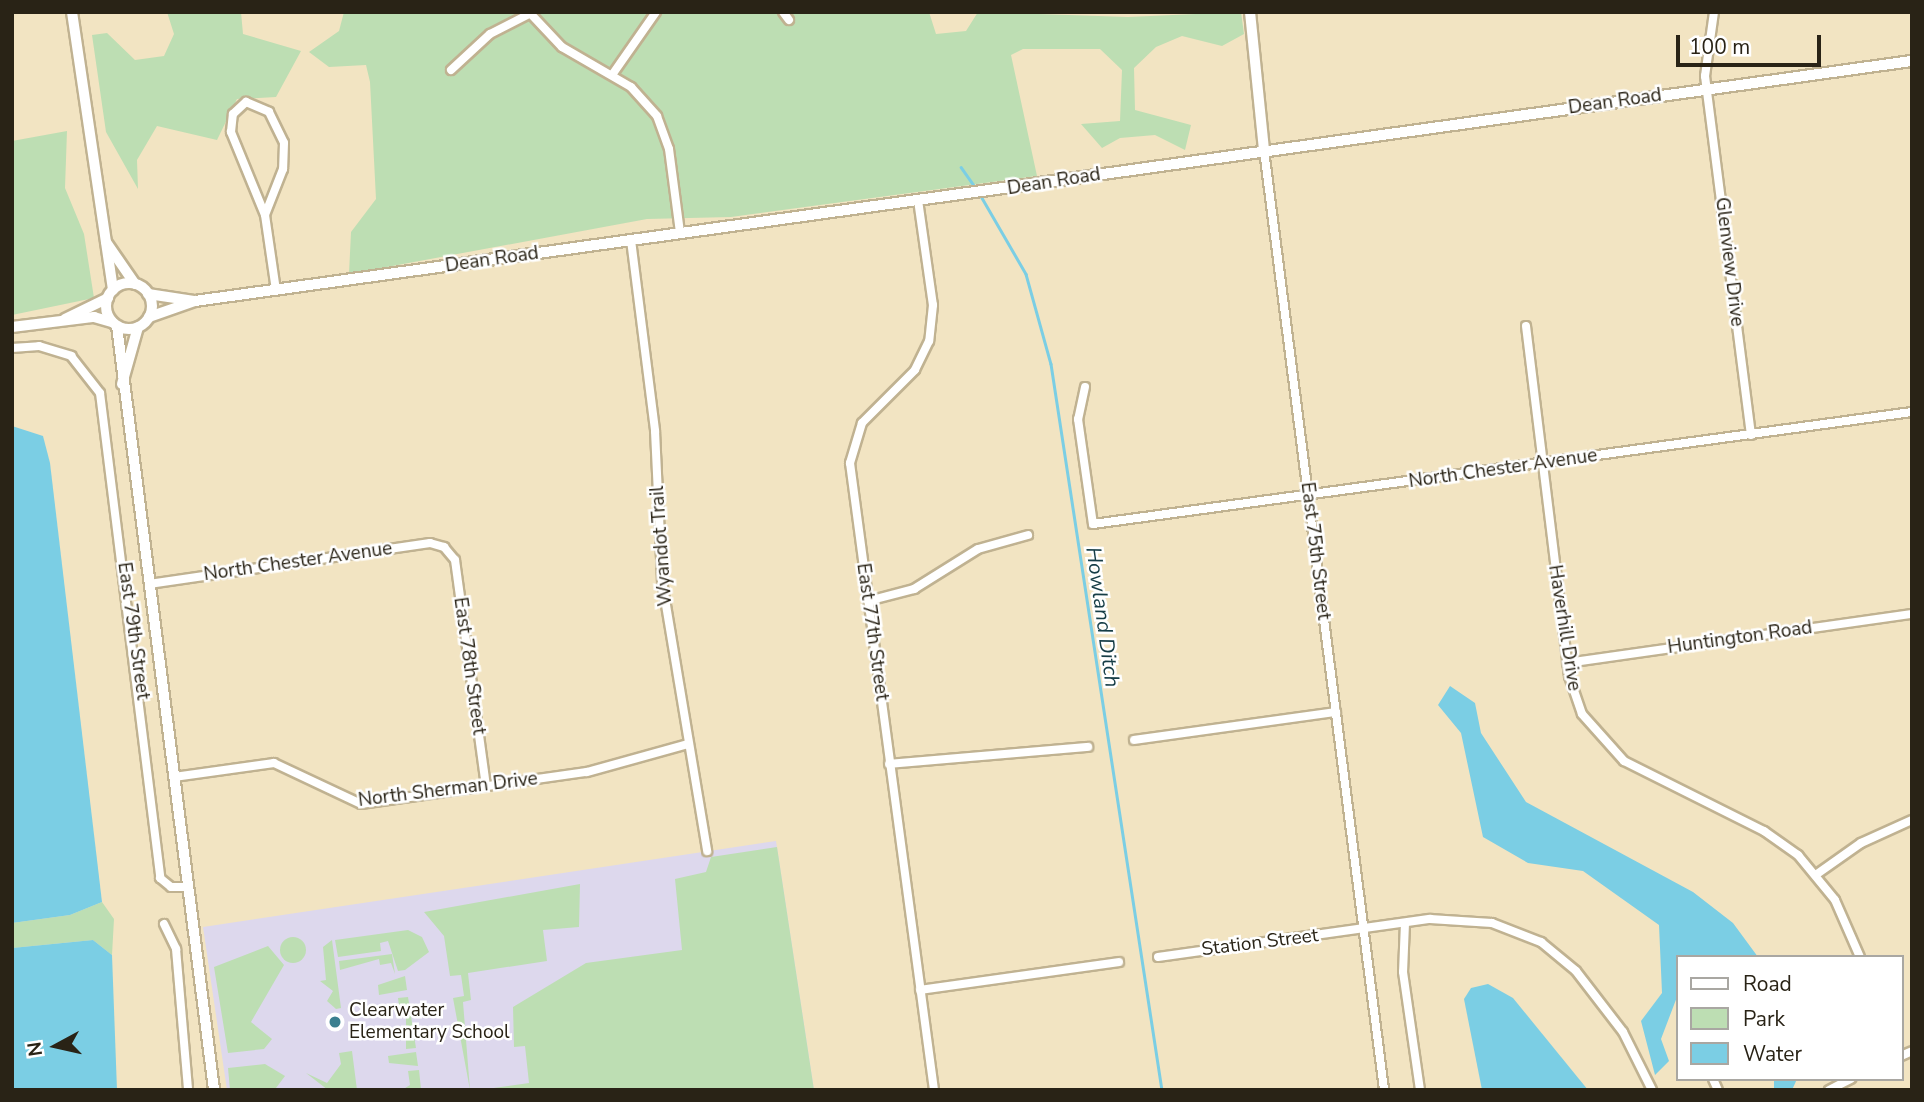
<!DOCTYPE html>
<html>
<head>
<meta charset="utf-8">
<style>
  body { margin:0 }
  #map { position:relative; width:1924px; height:1102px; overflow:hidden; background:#f2e4c2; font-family:"Nunito Sans",sans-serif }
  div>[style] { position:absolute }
  .education>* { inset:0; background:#ddd8ed }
  .green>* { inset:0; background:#bddeb3 }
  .round { border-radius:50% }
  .water>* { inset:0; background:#7bcee4 }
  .stream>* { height:2.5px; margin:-1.25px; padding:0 1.25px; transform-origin:1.25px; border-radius:1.25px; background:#7bcee4 }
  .roads { filter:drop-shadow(2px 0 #c0b291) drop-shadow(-2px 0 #c0b291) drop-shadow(0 2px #c0b291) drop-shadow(0 -2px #c0b291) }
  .minor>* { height:8px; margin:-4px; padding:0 4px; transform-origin:4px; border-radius:4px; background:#fff }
  .tertiary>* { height:10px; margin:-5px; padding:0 5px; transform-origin:5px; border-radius:5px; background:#fff }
  .tertiary>.ring { margin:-5px; padding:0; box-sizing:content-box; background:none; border:10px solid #fff; border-radius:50% }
  .dots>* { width:19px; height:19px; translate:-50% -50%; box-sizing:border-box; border:4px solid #fff; border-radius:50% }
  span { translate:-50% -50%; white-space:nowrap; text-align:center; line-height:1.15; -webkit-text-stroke:5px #fff; paint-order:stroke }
  .street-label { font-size:19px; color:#292316 }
  .poi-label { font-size:19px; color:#292316 }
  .left { translate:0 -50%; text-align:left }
  .water-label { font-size:21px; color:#163d46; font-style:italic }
  .frame { position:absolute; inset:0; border:14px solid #292316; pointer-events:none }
  .legend { position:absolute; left:1676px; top:955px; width:228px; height:126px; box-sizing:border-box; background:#fff; border:2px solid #a9a7a2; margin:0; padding:9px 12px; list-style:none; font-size:21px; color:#292316 }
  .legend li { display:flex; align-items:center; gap:14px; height:35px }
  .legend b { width:35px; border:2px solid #a9a7a2 }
  .north { position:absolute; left:21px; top:1011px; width:70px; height:70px; -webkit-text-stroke:5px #fff; paint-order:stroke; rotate:262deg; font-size:19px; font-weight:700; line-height:28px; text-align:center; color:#292316 }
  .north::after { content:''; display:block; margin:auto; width:24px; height:32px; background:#292316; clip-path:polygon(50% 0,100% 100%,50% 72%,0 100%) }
  .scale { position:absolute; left:1676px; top:35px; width:145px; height:32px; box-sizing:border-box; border:4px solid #292316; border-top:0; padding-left:9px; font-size:21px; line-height:24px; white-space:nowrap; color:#292316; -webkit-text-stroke:5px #fff; paint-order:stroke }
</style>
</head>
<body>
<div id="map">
  <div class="education">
    <div style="clip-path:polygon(776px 841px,814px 1090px,227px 1090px,203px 927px)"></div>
  </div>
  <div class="green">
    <div style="clip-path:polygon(167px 12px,241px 12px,243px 34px,301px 51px,276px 97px,237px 99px,217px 140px,157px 126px,137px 160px,138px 189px,106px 132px,92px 35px,107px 33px,135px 60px,164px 56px,174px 34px)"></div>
    <div style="clip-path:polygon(344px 12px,929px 12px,936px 34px,966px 31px,978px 12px,1128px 17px,1241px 12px,1244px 34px,1222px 46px,1182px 36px,1156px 47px,1134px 68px,1135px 110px,1191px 125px,1185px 150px,1155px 135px,1120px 138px,1102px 148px,1081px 124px,1120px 121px,1122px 70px,1100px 49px,1023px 49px,1011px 55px,1037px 176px,731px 217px,647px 219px,349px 274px,351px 232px,376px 199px,370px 82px,366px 65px,329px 67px,309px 52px,339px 31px)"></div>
    <div style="clip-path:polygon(67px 131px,65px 188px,84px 234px,94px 298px,12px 315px,12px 141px)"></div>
    <div style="clip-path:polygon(777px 847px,814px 1090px,479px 1090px,529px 1083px,525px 1046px,514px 1047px,513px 1007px,586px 963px,682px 950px,675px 879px,706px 872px,711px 857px)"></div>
    <div style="clip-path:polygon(580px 884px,579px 927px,543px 930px,547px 961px,468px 973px,471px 1000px,463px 1002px,470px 1090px,453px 998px,464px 996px,461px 975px,450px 976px,444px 936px,424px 912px)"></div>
    <div style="clip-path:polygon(102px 902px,114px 919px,112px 955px,93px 940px,12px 948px,12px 923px,70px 915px)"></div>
    <div style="clip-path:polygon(408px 930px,422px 937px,429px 952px,405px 970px,398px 971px,388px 941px,380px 943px,381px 951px,338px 957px,335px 940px)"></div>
    <div class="round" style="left:280px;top:937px;width:26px;height:26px"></div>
    <div style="clip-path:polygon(332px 940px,341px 1008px,336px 1009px,327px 1001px,333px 991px,320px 981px,326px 980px,323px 947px)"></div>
    <div style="clip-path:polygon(268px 946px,284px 965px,251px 1022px,272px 1039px,264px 1049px,228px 1053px,214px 967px)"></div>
    <div style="clip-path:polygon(392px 954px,395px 974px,391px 963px,380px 965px,379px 959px,340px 970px,339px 961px)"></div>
    <div style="clip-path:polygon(405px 976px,407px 990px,379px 995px,378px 985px)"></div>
    <div style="clip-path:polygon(408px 997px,416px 1048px,406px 1049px,406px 1006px,399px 1007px,398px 998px)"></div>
    <div style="clip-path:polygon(352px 1051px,357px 1090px,328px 1090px,306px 1073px,327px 1083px,341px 1064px,339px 1053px)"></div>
    <div style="clip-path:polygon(416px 1052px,418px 1066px,389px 1063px,388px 1056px)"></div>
    <div style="clip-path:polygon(265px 1064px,285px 1076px,276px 1088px,230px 1090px,228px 1068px)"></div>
    <div style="clip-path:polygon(419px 1070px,421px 1089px,402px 1090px,410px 1085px,408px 1071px)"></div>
  </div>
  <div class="water">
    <div style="clip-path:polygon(12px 426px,43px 436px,50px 463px,102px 902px,70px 915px,12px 923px)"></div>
    <div style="clip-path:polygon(1450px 686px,1475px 703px,1481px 733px,1526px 802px,1693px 892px,1733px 923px,1758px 957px,1677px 957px,1677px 997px,1661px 1039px,1669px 1061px,1655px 1075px,1641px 1021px,1662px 993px,1659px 925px,1583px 871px,1528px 863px,1483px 837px,1461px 733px,1438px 705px)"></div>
    <div style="clip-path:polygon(93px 940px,112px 955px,117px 1090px,12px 1090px,12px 948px)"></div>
    <div style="clip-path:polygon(1488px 984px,1513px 998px,1588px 1090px,1482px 1090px,1464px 999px,1471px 988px)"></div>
    <div style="clip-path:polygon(1774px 1079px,1797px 1079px,1792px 1090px,1774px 1090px)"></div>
  </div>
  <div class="stream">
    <div style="left:961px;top:167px;width:24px;rotate:55deg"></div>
    <div style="left:981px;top:196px;width:90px;rotate:60deg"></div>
    <div style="left:1026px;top:274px;width:93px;rotate:74.5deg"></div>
    <div style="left:1051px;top:364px;width:734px;rotate:81.31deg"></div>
  </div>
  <div class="roads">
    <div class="minor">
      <div style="left:529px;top:12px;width:48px;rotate:46.7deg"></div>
      <div style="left:562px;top:47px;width:80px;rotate:30.1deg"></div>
      <div style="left:631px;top:87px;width:39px;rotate:48deg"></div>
      <div style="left:657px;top:116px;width:35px;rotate:70deg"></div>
      <div style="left:669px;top:149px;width:85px;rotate:82.5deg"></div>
      <div style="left:783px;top:12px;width:10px;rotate:53deg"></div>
      <div style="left:1714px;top:12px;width:65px;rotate:98deg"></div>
      <div style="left:1705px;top:76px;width:362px;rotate:82.7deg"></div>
      <div style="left:451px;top:70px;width:53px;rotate:-42.7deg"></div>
      <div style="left:490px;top:34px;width:44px;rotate:-27.1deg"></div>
      <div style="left:612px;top:75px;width:77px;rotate:-55.1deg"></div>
      <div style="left:246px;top:102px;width:25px;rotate:23deg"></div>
      <div style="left:269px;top:112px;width:34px;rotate:64deg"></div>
      <div style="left:284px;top:143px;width:26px;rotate:92deg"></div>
      <div style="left:283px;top:169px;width:49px;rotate:111.4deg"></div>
      <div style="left:265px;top:215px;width:90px;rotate:-112.3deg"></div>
      <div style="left:231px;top:132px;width:18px;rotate:-84deg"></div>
      <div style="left:233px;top:114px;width:18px;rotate:-43deg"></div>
      <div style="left:1264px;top:150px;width:948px;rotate:82.72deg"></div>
      <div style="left:918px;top:200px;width:106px;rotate:81.9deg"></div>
      <div style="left:933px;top:305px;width:36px;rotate:96deg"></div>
      <div style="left:929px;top:341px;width:32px;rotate:116deg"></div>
      <div style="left:915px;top:370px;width:75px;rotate:135deg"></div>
      <div style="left:862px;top:423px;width:42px;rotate:106.7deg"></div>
      <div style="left:850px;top:463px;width:633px;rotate:82.37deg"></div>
      <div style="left:265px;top:215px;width:76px;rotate:81.7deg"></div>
      <div style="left:631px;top:240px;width:193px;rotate:82.8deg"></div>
      <div style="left:655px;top:431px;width:150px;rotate:87.3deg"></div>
      <div style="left:662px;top:581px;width:274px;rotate:80.5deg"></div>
      <div style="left:1526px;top:326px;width:353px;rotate:83deg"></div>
      <div style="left:1569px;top:676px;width:40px;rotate:71.1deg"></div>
      <div style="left:1582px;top:714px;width:63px;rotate:48.2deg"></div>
      <div style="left:1624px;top:761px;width:157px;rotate:26.6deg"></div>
      <div style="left:1764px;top:831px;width:42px;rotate:35.2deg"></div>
      <div style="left:1798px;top:855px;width:58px;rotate:50.6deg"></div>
      <div style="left:1835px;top:900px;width:62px;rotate:66.3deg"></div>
      <div style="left:12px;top:348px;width:27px;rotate:-4deg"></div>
      <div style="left:39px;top:346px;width:34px;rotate:17deg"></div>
      <div style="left:71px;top:356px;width:47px;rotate:51.9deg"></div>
      <div style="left:100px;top:393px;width:489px;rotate:82.9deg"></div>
      <div style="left:160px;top:878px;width:14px;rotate:39deg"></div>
      <div style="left:171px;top:887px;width:17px"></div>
      <div style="left:1085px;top:387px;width:33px;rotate:102deg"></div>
      <div style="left:1078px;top:419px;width:106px;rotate:81.9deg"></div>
      <div style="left:1093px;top:524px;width:827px;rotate:-7.79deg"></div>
      <div style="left:149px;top:584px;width:284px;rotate:-8.3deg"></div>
      <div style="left:430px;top:543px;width:15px;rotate:16deg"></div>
      <div style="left:444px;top:547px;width:17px;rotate:50deg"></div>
      <div style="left:455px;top:560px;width:228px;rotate:82.2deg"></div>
      <div style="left:868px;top:601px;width:48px;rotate:-14.6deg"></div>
      <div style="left:914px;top:589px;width:75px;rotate:-32deg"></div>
      <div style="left:978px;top:549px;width:52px;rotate:-15.6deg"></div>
      <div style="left:1567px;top:663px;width:348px;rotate:-8.1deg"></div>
      <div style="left:1134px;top:740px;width:204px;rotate:-7.9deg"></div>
      <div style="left:889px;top:764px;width:200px;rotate:-4.9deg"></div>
      <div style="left:174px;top:777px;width:101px;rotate:-8deg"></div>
      <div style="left:274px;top:763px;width:96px;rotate:25.2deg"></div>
      <div style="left:361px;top:804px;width:228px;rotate:-8.1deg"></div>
      <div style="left:587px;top:772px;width:105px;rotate:-15.5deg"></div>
      <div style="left:1817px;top:874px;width:54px;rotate:-35.2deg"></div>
      <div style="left:1861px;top:843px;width:56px;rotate:-24.3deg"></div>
      <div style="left:1405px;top:923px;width:49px;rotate:92.3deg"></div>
      <div style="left:1403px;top:972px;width:119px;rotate:81.8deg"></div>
      <div style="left:164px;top:924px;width:28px;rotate:64deg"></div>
      <div style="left:176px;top:949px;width:142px;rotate:85.1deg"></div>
      <div style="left:1158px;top:957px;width:275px;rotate:-8deg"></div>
      <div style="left:1430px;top:919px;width:62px;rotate:3.7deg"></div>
      <div style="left:1492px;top:923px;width:53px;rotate:21.2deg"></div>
      <div style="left:1541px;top:942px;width:45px;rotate:39.6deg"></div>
      <div style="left:1576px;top:971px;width:77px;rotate:52.4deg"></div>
      <div style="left:1623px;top:1032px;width:65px;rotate:63.4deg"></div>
      <div style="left:920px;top:990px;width:201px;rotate:-8deg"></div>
      <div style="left:1901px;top:1056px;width:12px;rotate:-24deg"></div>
      <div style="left:1713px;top:1079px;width:12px;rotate:66deg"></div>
      <div style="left:1829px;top:1090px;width:25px;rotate:-27deg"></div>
    </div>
    <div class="tertiary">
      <div style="left:72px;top:12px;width:281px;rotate:81.6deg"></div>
      <div style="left:1250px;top:12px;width:139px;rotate:84.2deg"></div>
      <div style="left:106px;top:242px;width:51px;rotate:55.4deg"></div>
      <div class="ring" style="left:106px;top:283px;width:36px;height:36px"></div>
      <div style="left:148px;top:294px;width:48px;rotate:8.5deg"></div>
      <div style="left:149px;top:317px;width:49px;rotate:-19.2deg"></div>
      <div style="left:195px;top:301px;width:1734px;rotate:-7.96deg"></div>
      <div style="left:65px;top:319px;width:48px;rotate:-26deg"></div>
      <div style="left:117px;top:326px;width:770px;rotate:82.76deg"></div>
      <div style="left:12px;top:327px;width:83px;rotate:-7deg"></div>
      <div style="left:94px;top:317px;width:19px;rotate:16deg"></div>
      <div style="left:122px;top:384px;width:59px;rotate:-74.3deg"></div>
    </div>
  </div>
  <div class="dots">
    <div style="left:335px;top:1022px;background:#3b7f8f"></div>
  </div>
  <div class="street-label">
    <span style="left:1615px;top:102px;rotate:-8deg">Dean Road</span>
    <span style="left:1054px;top:182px;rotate:-9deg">Dean Road</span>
    <span style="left:492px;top:260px;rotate:-8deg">Dean Road</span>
    <span style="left:1729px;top:262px;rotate:83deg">Glenview Drive</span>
    <span style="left:1503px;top:469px;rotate:-8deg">North Chester Avenue</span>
    <span style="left:662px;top:546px;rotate:-94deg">Wyandot Trail</span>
    <span style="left:1315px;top:551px;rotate:83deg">East 75th Street</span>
    <span style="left:298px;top:562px;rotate:-8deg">North Chester Avenue</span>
    <span style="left:1564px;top:628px;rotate:81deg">Haverhill Drive</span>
    <span style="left:133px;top:631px;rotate:82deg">East 79th Street</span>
    <span style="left:872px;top:632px;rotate:82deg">East 77th Street</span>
    <span style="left:1740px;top:638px;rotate:-8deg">Huntington Road</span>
    <span style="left:469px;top:666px;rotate:82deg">East 78th Street</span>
    <span style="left:448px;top:790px;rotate:-7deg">North Sherman Drive</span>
    <span style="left:1260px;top:943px;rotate:-7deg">Station Street</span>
  </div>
  <div class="poi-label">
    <span class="left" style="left:349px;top:1022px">Clearwater<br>Elementary School</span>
  </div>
  <div class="water-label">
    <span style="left:1103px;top:617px;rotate:82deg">Howland Ditch</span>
  </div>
  <div class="frame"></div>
  <ul class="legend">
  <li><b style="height:9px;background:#fff"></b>Road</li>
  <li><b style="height:19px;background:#bddeb3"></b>Park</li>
  <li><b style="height:19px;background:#7bcee4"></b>Water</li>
  </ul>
  <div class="north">N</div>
  <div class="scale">100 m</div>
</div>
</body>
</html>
